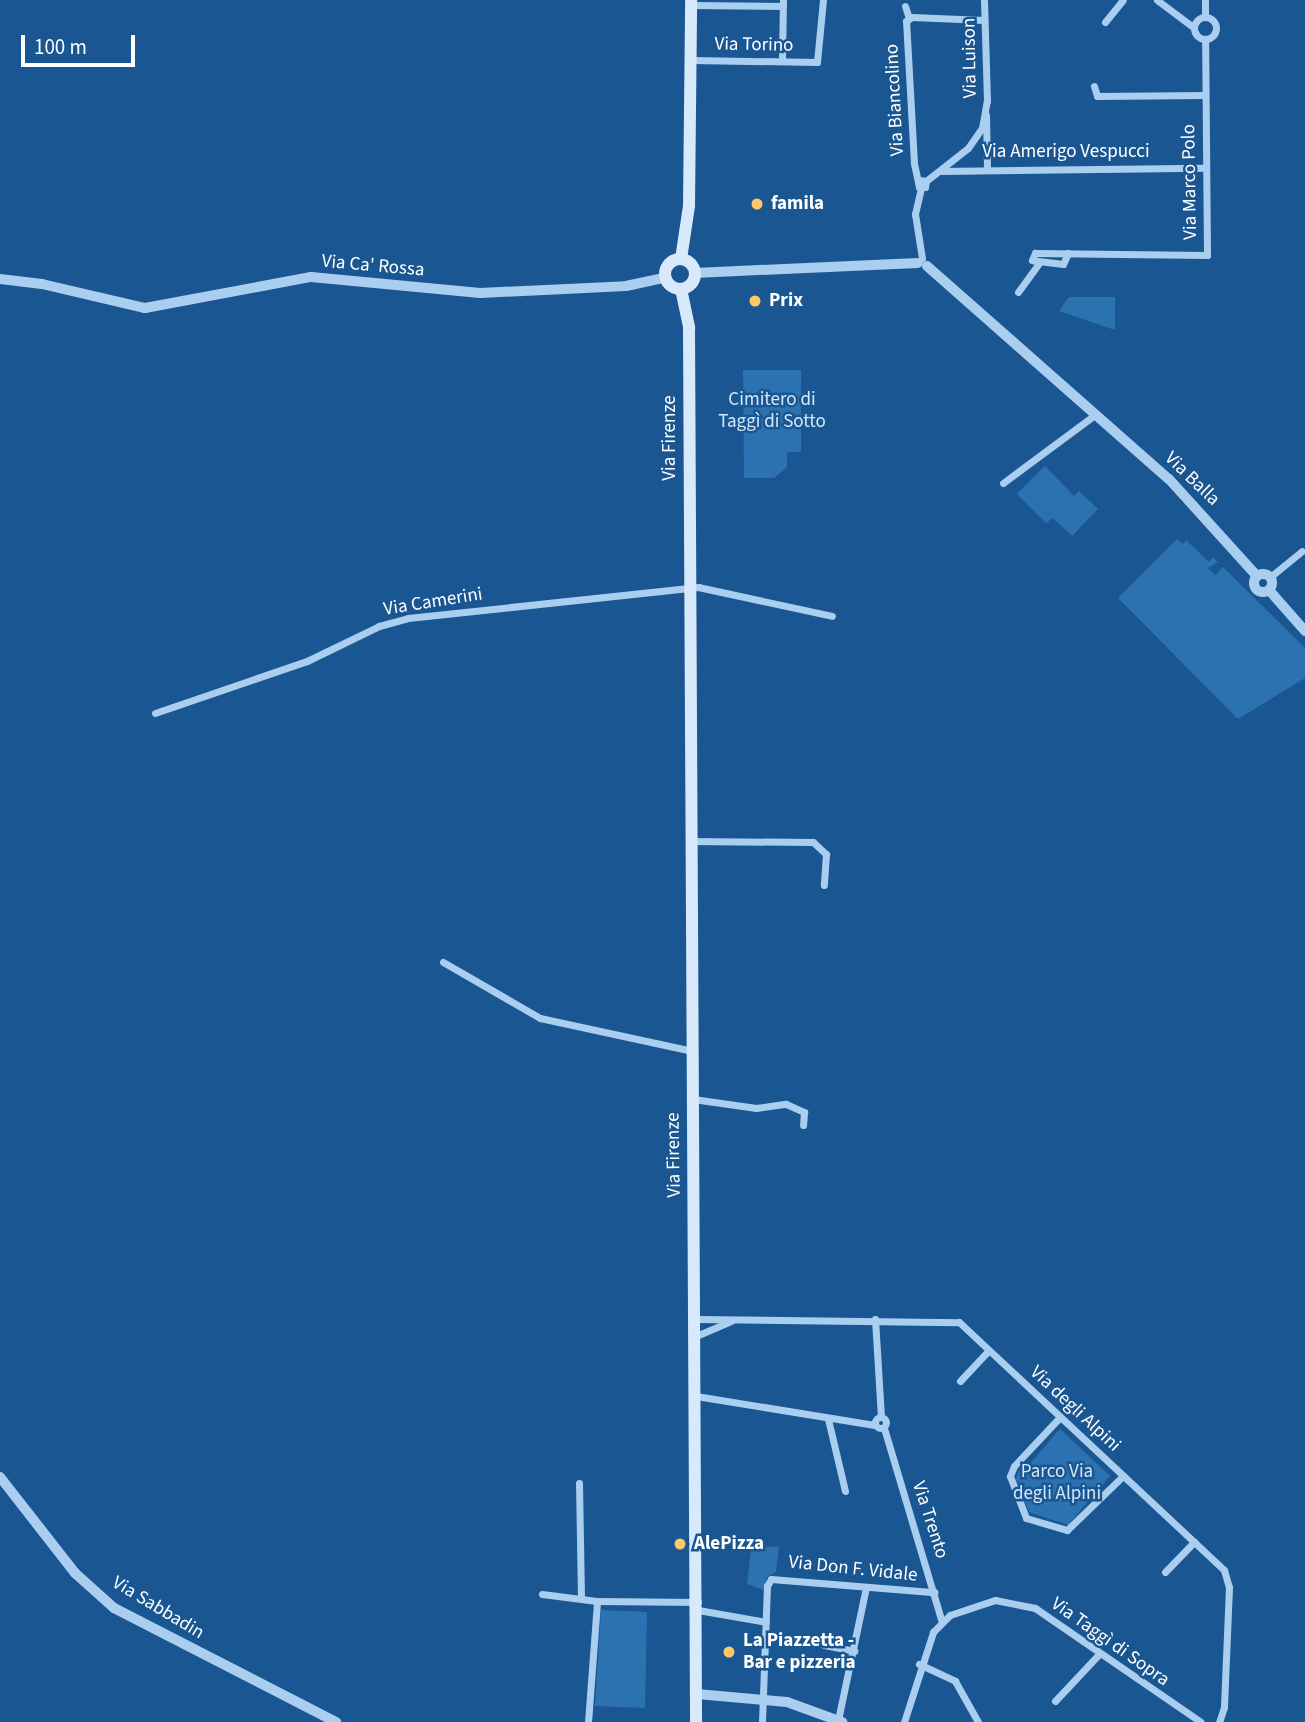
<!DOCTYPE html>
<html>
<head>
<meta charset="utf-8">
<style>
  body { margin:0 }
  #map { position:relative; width:1305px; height:1722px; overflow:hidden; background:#1a5792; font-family:"Source Sans 3",sans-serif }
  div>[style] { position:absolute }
  .green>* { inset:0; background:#2d72b0 }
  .minor>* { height:7px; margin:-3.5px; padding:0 3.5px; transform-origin:3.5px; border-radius:3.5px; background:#aaceef }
  .minor>.ring { margin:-3.5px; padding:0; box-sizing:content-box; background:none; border:7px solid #aaceef; border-radius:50% }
  .tertiary>* { height:10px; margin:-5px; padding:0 5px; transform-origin:5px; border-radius:5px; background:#aaceef }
  .tertiary>.ring { margin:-5px; padding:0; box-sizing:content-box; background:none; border:10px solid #aaceef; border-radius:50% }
  .secondary>* { height:12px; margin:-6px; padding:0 6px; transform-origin:6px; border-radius:6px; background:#d8e9fb }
  .secondary>.ring { margin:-6px; padding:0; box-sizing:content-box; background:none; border:12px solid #d8e9fb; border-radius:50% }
  .dots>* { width:19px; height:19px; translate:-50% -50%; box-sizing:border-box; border:4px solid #1a5792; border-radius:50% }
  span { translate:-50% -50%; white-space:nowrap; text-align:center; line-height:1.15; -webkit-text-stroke:5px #1a5792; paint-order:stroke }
  .street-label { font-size:19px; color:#fff }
  .poi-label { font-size:19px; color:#fff; font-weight:700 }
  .left { translate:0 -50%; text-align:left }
  .park-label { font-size:19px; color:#d1e7fb }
  .scale { position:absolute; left:21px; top:35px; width:114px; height:32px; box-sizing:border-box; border:4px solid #fff; border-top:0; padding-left:9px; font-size:21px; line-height:24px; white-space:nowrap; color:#fff; -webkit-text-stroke:5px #1a5792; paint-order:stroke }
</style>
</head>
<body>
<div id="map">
  <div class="green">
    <div style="clip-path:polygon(1069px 297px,1115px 297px,1115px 330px,1059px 311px)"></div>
    <div style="clip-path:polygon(743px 370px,801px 370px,801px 452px,787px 452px,787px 467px,774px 478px,744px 478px)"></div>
    <div style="clip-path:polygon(1045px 466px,1074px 496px,1079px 491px,1098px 509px,1072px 536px,1053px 518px,1046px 523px,1017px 494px)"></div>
    <div style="clip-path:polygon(1177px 539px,1183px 544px,1186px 540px,1209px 562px,1213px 557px,1218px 562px,1208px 568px,1215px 575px,1223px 567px,1305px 648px,1305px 678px,1238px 719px,1118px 598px)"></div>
    <div style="clip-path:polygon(1060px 1429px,1110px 1476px,1068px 1525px,1029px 1512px,1016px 1479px,1019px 1470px,1022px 1473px)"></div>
    <div style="clip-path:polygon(779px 1546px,776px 1572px,767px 1577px,764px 1590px,747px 1584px,751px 1549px)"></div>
    <div style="clip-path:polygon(601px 1610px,647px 1612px,645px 1708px,595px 1706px)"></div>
  </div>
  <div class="minor">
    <div style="left:1157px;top:0;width:45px;rotate:36.9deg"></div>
    <div style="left:691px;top:5px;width:92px;rotate:0.6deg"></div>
    <div style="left:905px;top:6px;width:13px;rotate:72deg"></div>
    <div class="ring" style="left:1194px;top:17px;width:15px;height:15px"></div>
    <div style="left:1205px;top:17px;width:17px;rotate:-90deg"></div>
    <div style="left:1105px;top:22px;width:28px;rotate:-51deg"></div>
    <div style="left:691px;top:60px;width:126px;rotate:0.9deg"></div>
    <div style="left:817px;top:62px;width:62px;rotate:-84.5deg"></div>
    <div style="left:782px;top:61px;width:61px;rotate:-89.1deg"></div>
    <div style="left:1094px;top:86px;width:10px;rotate:73deg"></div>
    <div style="left:1097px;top:96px;width:108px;rotate:-0.5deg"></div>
    <div style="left:986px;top:115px;width:53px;rotate:88.9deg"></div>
    <div style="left:941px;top:171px;width:263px;rotate:-0.7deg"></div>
    <div style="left:920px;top:180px;width:6px;rotate:9deg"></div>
    <div style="left:926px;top:181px;width:6px;rotate:99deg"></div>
    <div style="left:925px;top:187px;width:6px;rotate:180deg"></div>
    <div style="left:919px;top:187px;width:25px;rotate:-102deg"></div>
    <div style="left:914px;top:163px;width:142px;rotate:-93.2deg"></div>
    <div style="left:906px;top:21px;width:7px;rotate:-34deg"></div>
    <div style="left:912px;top:17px;width:72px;rotate:2.4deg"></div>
    <div style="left:926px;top:181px;width:53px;rotate:-38.2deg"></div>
    <div style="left:968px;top:148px;width:24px;rotate:-55deg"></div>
    <div style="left:982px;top:128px;width:27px;rotate:-80deg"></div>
    <div style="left:987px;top:101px;width:101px;rotate:-91.7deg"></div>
    <div style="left:921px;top:188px;width:27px;rotate:103deg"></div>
    <div style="left:915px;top:214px;width:45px;rotate:81deg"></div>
    <div style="left:1068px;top:253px;width:12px;rotate:114deg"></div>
    <div style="left:1063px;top:264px;width:31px;rotate:-173deg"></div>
    <div style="left:1032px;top:260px;width:8px;rotate:-67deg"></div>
    <div style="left:1035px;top:253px;width:172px;rotate:0.7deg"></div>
    <div style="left:1207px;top:255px;width:215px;rotate:-90.5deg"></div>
    <div style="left:1018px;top:292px;width:34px;rotate:-54deg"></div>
    <div style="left:1003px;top:483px;width:116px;rotate:-36.6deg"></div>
    <div style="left:1270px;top:577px;width:41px;rotate:-39.1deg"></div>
    <div style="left:155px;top:713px;width:161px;rotate:-18.9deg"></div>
    <div style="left:307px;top:661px;width:80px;rotate:-25.9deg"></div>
    <div style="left:379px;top:626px;width:30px;rotate:-15deg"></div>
    <div style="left:408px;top:618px;width:292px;rotate:-6.1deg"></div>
    <div style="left:698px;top:587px;width:137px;rotate:12.2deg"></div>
    <div style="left:690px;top:841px;width:123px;rotate:0.5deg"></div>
    <div style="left:813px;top:842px;width:18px;rotate:43deg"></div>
    <div style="left:826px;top:854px;width:31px;rotate:94deg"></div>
    <div style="left:443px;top:962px;width:112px;rotate:30deg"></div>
    <div style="left:540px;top:1018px;width:156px;rotate:12.2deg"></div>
    <div style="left:693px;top:1099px;width:64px;rotate:8.1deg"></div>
    <div style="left:756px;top:1108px;width:30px;rotate:-8deg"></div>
    <div style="left:786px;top:1104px;width:20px;rotate:24deg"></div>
    <div style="left:804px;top:1112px;width:13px;rotate:94deg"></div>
    <div style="left:696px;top:1319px;width:263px;rotate:0.7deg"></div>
    <div style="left:959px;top:1322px;width:363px;rotate:43.1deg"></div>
    <div style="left:1224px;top:1570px;width:18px;rotate:74deg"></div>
    <div style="left:1229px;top:1587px;width:120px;rotate:92.4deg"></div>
    <div style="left:1224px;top:1707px;width:16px;rotate:108deg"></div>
    <div style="left:875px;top:1319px;width:98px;rotate:86.5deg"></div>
    <div style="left:696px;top:1336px;width:38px;rotate:-23deg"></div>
    <div style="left:960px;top:1381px;width:42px;rotate:-46.9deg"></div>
    <div style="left:696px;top:1396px;width:181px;rotate:9.2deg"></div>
    <div style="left:1060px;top:1417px;width:67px;rotate:133.2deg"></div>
    <div style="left:1014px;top:1466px;width:11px;rotate:112deg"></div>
    <div style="left:1010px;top:1476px;width:45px;rotate:69.1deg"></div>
    <div style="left:1026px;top:1518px;width:43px;rotate:16.3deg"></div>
    <div style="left:1067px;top:1530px;width:78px;rotate:-44deg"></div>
    <div class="ring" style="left:875.5px;top:1417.5px;width:4px;height:4px"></div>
    <div style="left:828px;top:1419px;width:74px;rotate:76.7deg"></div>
    <div style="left:884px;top:1428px;width:202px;rotate:73.4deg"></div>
    <div style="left:579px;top:1483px;width:114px;rotate:89deg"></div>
    <div style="left:1165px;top:1572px;width:42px;rotate:-46deg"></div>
    <div style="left:542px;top:1594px;width:55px;rotate:7.3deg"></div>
    <div style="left:597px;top:1601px;width:101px;rotate:0.6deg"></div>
    <div style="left:698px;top:1610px;width:69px;rotate:10deg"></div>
    <div style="left:824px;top:1645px;width:31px;rotate:11deg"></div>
    <div style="left:919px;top:1664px;width:40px;rotate:25deg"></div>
    <div style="left:955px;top:1681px;width:47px;rotate:60.7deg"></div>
    <div style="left:1055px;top:1701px;width:64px;rotate:-46.9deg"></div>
    <div style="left:838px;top:1720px;width:136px;rotate:-78.1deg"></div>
    <div style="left:588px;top:1722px;width:121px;rotate:-85.7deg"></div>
    <div style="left:762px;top:1722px;width:136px;rotate:-87.9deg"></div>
    <div style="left:767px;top:1586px;width:8px;rotate:-60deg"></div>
    <div style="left:771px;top:1579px;width:164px;rotate:4.6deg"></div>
    <div style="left:904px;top:1722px;width:95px;rotate:-72.1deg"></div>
    <div style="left:933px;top:1632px;width:24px;rotate:-45deg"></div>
    <div style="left:950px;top:1615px;width:47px;rotate:-18.4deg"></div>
    <div style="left:995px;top:1600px;width:41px;rotate:11.3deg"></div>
    <div style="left:1035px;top:1608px;width:201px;rotate:34.5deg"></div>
  </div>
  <div class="tertiary">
    <div style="left:927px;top:266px;width:322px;rotate:41.4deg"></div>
    <div style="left:1169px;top:479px;width:131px;rotate:47.8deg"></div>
    <div style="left:695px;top:273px;width:223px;rotate:-2.6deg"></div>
    <div style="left:0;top:279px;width:42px;rotate:6.8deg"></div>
    <div style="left:42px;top:284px;width:106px;rotate:13.1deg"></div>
    <div style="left:145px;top:308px;width:169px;rotate:-10.6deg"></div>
    <div style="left:311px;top:277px;width:170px;rotate:5.4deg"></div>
    <div style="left:480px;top:293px;width:146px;rotate:-2.7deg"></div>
    <div style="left:626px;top:286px;width:40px;rotate:-12deg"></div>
    <div class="ring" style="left:1254px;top:574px;width:8px;height:8px"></div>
    <div style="left:1269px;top:590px;width:55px;rotate:48.7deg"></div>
    <div style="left:0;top:1477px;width:122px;rotate:52deg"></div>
    <div style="left:75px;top:1573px;width:52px;rotate:41.9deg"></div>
    <div style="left:114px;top:1608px;width:250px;rotate:27.2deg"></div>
    <div style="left:697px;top:1694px;width:90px;rotate:5.1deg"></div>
    <div style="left:787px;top:1702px;width:59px;rotate:20deg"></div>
  </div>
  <div class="secondary">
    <div class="ring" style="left:665px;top:259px;width:18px;height:18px"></div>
    <div style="left:681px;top:259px;width:54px;rotate:-81.4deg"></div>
    <div style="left:689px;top:206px;width:206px;rotate:-89.4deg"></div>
    <div style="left:681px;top:289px;width:40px;rotate:78deg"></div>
    <div style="left:689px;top:328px;width:1394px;rotate:89.71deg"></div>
  </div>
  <div class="dots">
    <div style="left:757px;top:204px;background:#ffc968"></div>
    <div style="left:755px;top:301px;background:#ffc968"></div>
    <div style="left:680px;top:1544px;background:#ffc968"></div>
    <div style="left:729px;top:1652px;background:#ffc968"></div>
  </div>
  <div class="street-label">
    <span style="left:754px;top:45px;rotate:1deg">Via Torino</span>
    <span style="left:970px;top:58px;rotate:-91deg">Via Luison</span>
    <span style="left:895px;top:100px;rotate:-93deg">Via Biancolino</span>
    <span style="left:1066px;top:152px">Via Amerigo Vespucci</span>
    <span style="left:1190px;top:182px;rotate:-91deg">Via Marco Polo</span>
    <span style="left:373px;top:266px;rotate:5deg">Via Ca' Rossa</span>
    <span style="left:670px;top:438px;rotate:-90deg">Via Firenze</span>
    <span style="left:1192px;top:479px;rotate:44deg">Via Balla</span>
    <span style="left:433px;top:602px;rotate:-9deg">Via Camerini</span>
    <span style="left:674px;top:1155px;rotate:-91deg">Via Firenze</span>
    <span style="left:1075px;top:1409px;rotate:43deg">Via degli Alpini</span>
    <span style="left:930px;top:1520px;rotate:72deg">Via Trento</span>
    <span style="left:853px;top:1569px;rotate:6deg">Via Don F. Vidale</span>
    <span style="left:158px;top:1608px;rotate:31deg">Via Sabbadin</span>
    <span style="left:1110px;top:1642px;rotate:35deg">Via Taggì di Sopra</span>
  </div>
  <div class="poi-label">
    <span class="left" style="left:771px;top:204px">famila</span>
    <span class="left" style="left:769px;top:301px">Prix</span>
    <span class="left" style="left:694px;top:1544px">AlePizza</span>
    <span class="left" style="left:743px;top:1652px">La Piazzetta -<br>Bar e pizzeria</span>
  </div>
  <div class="park-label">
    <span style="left:772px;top:411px">Cimitero di<br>Taggì di Sotto</span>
    <span style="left:1057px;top:1483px">Parco Via<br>degli Alpini</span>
  </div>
  <div class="scale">100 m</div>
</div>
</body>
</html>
